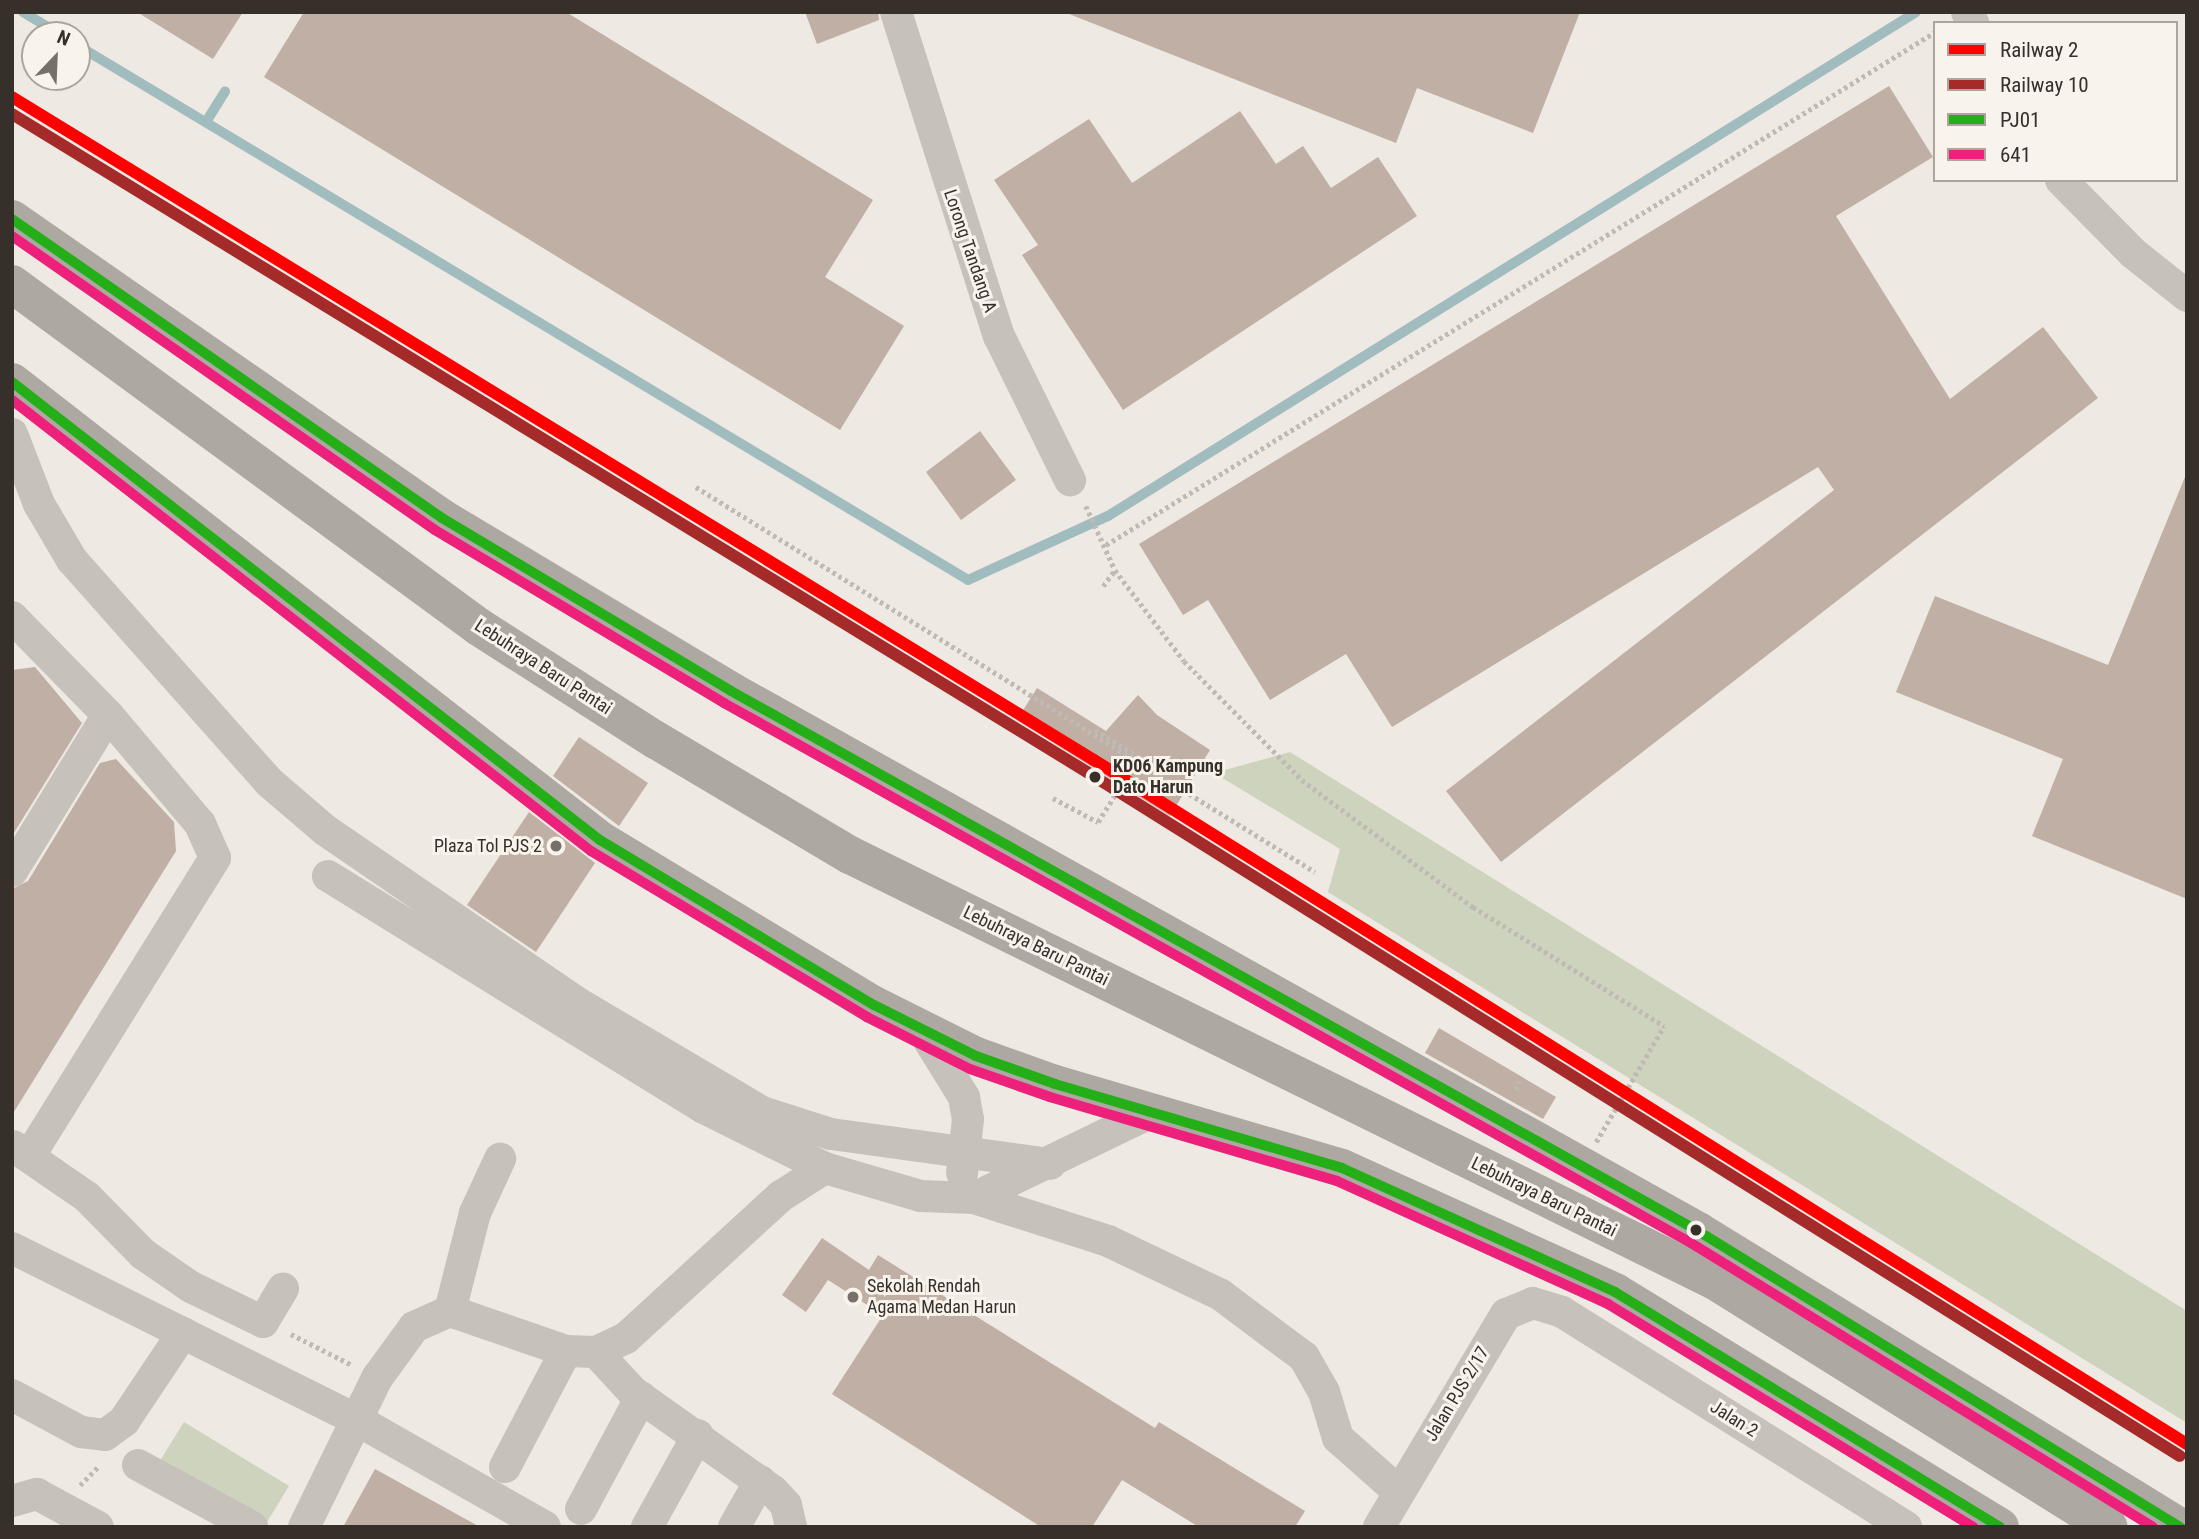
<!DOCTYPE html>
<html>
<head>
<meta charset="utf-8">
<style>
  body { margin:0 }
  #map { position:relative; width:2199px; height:1539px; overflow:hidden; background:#eee9e2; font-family:"Roboto Condensed",sans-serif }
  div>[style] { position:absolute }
  .green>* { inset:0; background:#cdd3bd }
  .stream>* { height:10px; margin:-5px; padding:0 5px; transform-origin:5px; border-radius:5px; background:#a0bcbe }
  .building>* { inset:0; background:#c0afa5 }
  .path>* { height:4.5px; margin-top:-2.25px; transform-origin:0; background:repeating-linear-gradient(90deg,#c0bab4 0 3.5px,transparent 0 7px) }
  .minor>* { height:32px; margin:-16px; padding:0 16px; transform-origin:16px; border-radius:16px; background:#c7c1bb }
  .highway>* { height:38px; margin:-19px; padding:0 19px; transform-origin:19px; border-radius:19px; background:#ada8a1 }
  .path-bridge>* { height:4.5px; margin-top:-2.25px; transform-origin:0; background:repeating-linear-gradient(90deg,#c0bab4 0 3.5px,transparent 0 7px) }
  .highway-bridge>* { height:38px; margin:-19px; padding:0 19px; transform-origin:19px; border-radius:19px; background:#ada8a1 }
  .bus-1>* { height:10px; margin:-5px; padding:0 5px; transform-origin:5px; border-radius:5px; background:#24af18 }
  .bus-2>* { height:10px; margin:-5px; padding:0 5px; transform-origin:5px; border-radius:5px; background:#ed207b }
  .rail-1>* { height:12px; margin:-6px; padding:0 6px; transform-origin:6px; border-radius:6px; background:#f00 }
  .rail-2>* { height:12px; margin:-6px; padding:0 6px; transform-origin:6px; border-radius:6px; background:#a52a2a }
  .dots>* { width:19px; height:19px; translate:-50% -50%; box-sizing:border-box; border:4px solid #f9f4eb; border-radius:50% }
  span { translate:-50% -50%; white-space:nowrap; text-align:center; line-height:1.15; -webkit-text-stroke:6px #f9f4eb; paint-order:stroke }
  .street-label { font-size:18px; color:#372f2a }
  .stop-label { font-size:18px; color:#372f2a; font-weight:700 }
  .left { translate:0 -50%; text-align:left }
  .poi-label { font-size:18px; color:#372f2a }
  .right { translate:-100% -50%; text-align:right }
  .frame { position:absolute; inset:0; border:14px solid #372f2a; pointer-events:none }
  .legend { position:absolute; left:1933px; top:21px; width:245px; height:161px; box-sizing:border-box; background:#f9f4eb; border:2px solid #aba59e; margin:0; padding:9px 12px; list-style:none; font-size:21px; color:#372f2a }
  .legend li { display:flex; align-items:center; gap:14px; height:35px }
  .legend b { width:35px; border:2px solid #aba59e }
  .north { position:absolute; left:21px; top:21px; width:70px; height:70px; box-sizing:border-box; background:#f9f4eb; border:2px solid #aba59e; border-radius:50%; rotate:23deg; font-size:19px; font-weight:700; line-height:28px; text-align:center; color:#372f2a }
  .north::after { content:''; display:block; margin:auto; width:24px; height:32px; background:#77706a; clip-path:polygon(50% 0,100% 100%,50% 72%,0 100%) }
</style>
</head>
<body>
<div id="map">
  <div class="green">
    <div style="clip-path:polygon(1290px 752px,2187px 1311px,2187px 1423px,1328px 892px,1340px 849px,1214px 773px)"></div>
    <div style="clip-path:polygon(184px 1422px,289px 1486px,264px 1527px,158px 1464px)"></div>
  </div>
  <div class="stream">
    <div style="left:23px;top:12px;width:44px;rotate:31.2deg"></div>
    <div style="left:77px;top:45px;width:1039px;rotate:30.98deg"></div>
    <div style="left:968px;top:580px;width:154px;rotate:-24.6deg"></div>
    <div style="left:1108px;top:516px;width:952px;rotate:-31.95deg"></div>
    <div style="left:206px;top:122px;width:36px;rotate:-58deg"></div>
  </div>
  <div class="building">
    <div style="clip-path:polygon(137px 12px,243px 12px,213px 59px)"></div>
    <div style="clip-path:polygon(304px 12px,566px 12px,873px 200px,825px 277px,904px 326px,840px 430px,264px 77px)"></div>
    <div style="clip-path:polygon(805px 12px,878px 12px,879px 20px,817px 44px)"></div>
    <div style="clip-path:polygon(1064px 12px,1580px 12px,1533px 133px,1417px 88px,1396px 143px)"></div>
    <div style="clip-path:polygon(1889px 86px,1933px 157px,1836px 216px,1950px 399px,2043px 327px,2098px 398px,1501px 862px,1446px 791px,1834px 490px,1818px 467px,1392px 727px,1346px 654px,1270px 700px,1208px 600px,1183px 615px,1139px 544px)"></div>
    <div style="clip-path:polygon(1240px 111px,1276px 164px,1303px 146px,1331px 188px,1378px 157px,1417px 216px,1123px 410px,1022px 255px,1038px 245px,994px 180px,1089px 119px,1132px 183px)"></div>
    <div style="clip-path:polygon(980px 431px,1016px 480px,961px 520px,926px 472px)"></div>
    <div style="clip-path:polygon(2187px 472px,2187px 899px,2032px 836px,2063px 759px,1896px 692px,1935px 596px,2108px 665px)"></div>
    <div style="clip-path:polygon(35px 667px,82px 723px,12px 836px,12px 670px)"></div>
    <div style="clip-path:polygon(1037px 688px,1106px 731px,1138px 695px,1157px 715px,1210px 750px,1170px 816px,1017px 720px)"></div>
    <div style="clip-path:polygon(579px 737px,648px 783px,619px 826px,553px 776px)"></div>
    <div style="clip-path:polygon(116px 759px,174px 822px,176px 851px,12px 1115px,12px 889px,28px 881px,100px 763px)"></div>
    <div style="clip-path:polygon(529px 812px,595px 863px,536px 952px,467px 905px)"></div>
    <div style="clip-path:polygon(1439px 1028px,1556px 1097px,1543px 1119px,1425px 1053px)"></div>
    <div style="clip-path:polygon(822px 1238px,869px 1270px,878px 1255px,1155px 1428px,1159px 1422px,1305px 1511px,1295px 1527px,1199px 1527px,1122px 1480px,1092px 1527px,1041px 1527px,832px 1394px,883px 1315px,828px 1280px,806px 1312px,782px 1295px)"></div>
    <div style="clip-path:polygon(375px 1469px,480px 1527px,343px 1527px)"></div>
  </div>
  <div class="path">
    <div style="left:696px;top:487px;width:729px;rotate:31.88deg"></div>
    <div style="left:1086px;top:506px;width:70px;rotate:65.6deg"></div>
    <div style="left:1115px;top:570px;width:114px;rotate:52.8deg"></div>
    <div style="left:1184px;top:661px;width:168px;rotate:45.2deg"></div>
    <div style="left:1302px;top:780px;width:213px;rotate:36.6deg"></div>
    <div style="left:1473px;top:907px;width:225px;rotate:31.9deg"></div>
    <div style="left:1106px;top:545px;width:975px;rotate:-31.75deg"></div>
    <div style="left:1103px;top:586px;width:20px;rotate:-53deg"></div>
    <div style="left:1095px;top:730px;width:52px;rotate:31.5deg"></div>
    <div style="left:1053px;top:798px;width:51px;rotate:28.1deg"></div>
    <div style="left:1516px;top:1090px;width:9px;rotate:-72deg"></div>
    <div style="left:291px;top:1334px;width:68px;rotate:26.9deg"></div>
    <div style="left:80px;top:1485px;width:27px;rotate:-45deg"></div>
  </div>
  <div class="minor">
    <div style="left:896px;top:12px;width:340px;rotate:72.4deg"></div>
    <div style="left:999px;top:336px;width:161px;rotate:63.8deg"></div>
    <div style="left:1967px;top:12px;width:13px;rotate:61deg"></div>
    <div style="left:2061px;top:180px;width:103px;rotate:45.4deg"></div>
    <div style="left:2133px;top:253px;width:69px;rotate:38.5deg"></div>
    <div style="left:12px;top:434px;width:75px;rotate:68.9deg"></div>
    <div style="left:39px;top:504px;width:65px;rotate:59.5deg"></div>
    <div style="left:72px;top:560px;width:297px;rotate:48.4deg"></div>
    <div style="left:269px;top:782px;width:74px;rotate:40.6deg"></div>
    <div style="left:325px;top:830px;width:304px;rotate:34.4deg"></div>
    <div style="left:576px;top:1002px;width:216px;rotate:30.6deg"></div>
    <div style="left:762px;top:1112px;width:72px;rotate:17.7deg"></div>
    <div style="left:831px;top:1134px;width:221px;rotate:7.8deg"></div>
    <div style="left:12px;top:617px;width:137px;rotate:45.6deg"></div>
    <div style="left:108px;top:715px;width:143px;rotate:49.8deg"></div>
    <div style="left:200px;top:824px;width:37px;rotate:66deg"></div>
    <div style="left:215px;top:858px;width:350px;rotate:121.9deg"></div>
    <div style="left:12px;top:871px;width:183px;rotate:-58.4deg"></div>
    <div style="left:328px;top:876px;width:442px;rotate:31.7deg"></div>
    <div style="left:704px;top:1108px;width:135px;rotate:26.4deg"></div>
    <div style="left:922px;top:1029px;width:80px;rotate:58.3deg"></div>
    <div style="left:964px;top:1097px;width:22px;rotate:80deg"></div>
    <div style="left:968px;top:1119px;width:54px;rotate:96.3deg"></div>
    <div style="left:13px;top:1146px;width:90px;rotate:34.6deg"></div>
    <div style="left:87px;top:1197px;width:80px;rotate:45.5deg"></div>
    <div style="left:143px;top:1254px;width:58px;rotate:34.5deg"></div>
    <div style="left:191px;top:1287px;width:80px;rotate:25.9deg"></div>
    <div style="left:263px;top:1322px;width:39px;rotate:-59deg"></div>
    <div style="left:974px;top:1198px;width:193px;rotate:-25.8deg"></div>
    <div style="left:12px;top:1248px;width:385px;rotate:26.5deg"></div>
    <div style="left:357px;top:1420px;width:216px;rotate:29.6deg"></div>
    <div style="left:450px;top:1311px;width:101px;rotate:-75.7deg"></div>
    <div style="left:475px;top:1213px;width:60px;rotate:-65.2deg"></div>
    <div style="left:596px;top:1352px;width:54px;rotate:47.2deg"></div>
    <div style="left:633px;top:1392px;width:171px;rotate:35.3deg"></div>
    <div style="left:773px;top:1491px;width:19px;rotate:47deg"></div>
    <div style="left:786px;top:1505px;width:23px;rotate:77deg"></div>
    <div style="left:12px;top:1395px;width:78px;rotate:28.2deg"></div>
    <div style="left:81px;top:1432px;width:24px;rotate:7deg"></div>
    <div style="left:105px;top:1435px;width:24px;rotate:-36deg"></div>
    <div style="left:124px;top:1421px;width:106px;rotate:-56.2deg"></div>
    <div style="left:138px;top:1465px;width:130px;rotate:28.5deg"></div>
    <div style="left:505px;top:1467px;width:131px;rotate:-62.3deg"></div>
    <div style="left:12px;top:1501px;width:26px;rotate:-16deg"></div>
    <div style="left:37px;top:1494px;width:69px;rotate:28.4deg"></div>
    <div style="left:581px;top:1509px;width:127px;rotate:-61.8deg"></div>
    <div style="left:304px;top:1527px;width:166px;rotate:-63.9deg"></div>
    <div style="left:377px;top:1378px;width:63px;rotate:-54deg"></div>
    <div style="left:414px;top:1327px;width:39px;rotate:-24deg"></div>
    <div style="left:450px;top:1311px;width:123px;rotate:19deg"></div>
    <div style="left:566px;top:1351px;width:30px;rotate:2deg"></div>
    <div style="left:596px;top:1352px;width:33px;rotate:-25deg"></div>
    <div style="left:626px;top:1338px;width:210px;rotate:-42.5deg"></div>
    <div style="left:781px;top:1196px;width:52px;rotate:-32.5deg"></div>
    <div style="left:825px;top:1168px;width:100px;rotate:16.3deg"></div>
    <div style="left:921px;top:1196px;width:53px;rotate:2.2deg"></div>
    <div style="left:974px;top:1198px;width:141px;rotate:17.8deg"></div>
    <div style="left:1108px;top:1241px;width:125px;rotate:25.5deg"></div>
    <div style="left:1221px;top:1295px;width:104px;rotate:36.8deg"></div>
    <div style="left:1304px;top:1357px;width:40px;rotate:60.3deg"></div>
    <div style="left:1324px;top:1392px;width:48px;rotate:73.1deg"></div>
    <div style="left:1338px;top:1438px;width:80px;rotate:41.5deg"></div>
    <div style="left:647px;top:1527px;width:105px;rotate:-61deg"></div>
    <div style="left:734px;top:1527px;width:53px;rotate:-60.5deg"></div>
    <div style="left:1379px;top:1527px;width:248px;rotate:-59.2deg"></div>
    <div style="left:1506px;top:1314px;width:29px;rotate:-22deg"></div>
    <div style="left:1533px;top:1303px;width:30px;rotate:17deg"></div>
    <div style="left:1562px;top:1312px;width:406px;rotate:32deg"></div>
  </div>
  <div class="highway">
    <div style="left:12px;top:219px;width:524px;rotate:34.81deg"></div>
    <div style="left:442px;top:518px;width:337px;rotate:30.9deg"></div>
    <div style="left:731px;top:691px;width:1108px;rotate:29.18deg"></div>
    <div style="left:1698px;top:1231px;width:566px;rotate:31.55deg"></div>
    <div style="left:12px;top:382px;width:745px;rotate:37.92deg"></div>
    <div style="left:600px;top:840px;width:320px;rotate:31.1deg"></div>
    <div style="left:874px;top:1005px;width:114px;rotate:26.6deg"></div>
    <div style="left:976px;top:1056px;width:84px;rotate:19.5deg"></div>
    <div style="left:1055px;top:1084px;width:299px;rotate:16.3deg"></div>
    <div style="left:1342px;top:1168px;width:300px;rotate:24.4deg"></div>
    <div style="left:1615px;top:1292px;width:451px;rotate:31.4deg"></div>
  </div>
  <div class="path-bridge">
    <div style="left:1098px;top:822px;width:77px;rotate:-57.8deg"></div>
    <div style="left:1596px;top:1142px;width:134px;rotate:-59.6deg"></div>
  </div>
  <div class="highway-bridge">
    <div style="left:12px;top:284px;width:579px;rotate:36.3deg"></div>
    <div style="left:479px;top:627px;width:210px;rotate:32.6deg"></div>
    <div style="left:656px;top:740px;width:226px;rotate:30.7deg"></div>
    <div style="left:850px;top:855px;width:964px;rotate:26.22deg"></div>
    <div style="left:1715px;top:1281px;width:464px;rotate:32deg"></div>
  </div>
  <div class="bus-1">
    <div style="left:12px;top:219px;width:524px;rotate:34.81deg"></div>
    <div style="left:442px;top:518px;width:337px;rotate:30.9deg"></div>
    <div style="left:731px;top:691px;width:1108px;rotate:29.18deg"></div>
    <div style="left:1698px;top:1231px;width:566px;rotate:31.55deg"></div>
    <div style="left:12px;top:382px;width:745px;rotate:37.92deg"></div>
    <div style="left:600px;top:840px;width:320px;rotate:31.1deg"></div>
    <div style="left:874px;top:1005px;width:114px;rotate:26.6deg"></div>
    <div style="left:976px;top:1056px;width:84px;rotate:19.5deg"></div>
    <div style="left:1055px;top:1084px;width:299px;rotate:16.3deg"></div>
    <div style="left:1342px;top:1168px;width:300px;rotate:24.4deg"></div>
    <div style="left:1615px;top:1292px;width:451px;rotate:31.4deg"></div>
  </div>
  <div class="bus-2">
    <div style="left:12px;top:236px;width:515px;rotate:34.8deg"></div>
    <div style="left:435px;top:530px;width:337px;rotate:30.9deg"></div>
    <div style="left:724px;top:703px;width:1108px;rotate:29.18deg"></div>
    <div style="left:1691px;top:1243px;width:542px;rotate:31.58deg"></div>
    <div style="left:12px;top:400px;width:734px;rotate:37.92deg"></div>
    <div style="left:591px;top:851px;width:322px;rotate:31deg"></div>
    <div style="left:867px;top:1017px;width:115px;rotate:26.8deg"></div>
    <div style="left:970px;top:1069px;width:85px;rotate:19.3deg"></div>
    <div style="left:1050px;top:1097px;width:299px;rotate:16.3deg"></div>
    <div style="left:1337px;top:1181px;width:298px;rotate:24.4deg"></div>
    <div style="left:1608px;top:1304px;width:428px;rotate:31.4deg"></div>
  </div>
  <div class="rail-1">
    <div style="left:12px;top:97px;width:1269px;rotate:31.5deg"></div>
    <div style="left:1094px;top:760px;width:1289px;rotate:32.04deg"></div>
  </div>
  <div class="rail-2">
    <div style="left:12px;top:114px;width:1260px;rotate:31.47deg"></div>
    <div style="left:1087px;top:772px;width:1289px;rotate:32.04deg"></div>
  </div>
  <div class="dots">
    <div style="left:1095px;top:777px;background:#372f2a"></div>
    <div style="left:556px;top:846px;background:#77706a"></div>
    <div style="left:1696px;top:1230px;background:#372f2a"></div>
    <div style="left:853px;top:1297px;background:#77706a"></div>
  </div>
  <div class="street-label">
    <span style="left:970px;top:251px;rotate:71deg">Lorong Tandang A</span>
    <span style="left:543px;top:667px;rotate:33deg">Lebuhraya Baru Pantai</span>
    <span style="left:1036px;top:946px;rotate:26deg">Lebuhraya Baru Pantai</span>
    <span style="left:1544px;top:1197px;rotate:26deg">Lebuhraya Baru Pantai</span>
    <span style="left:1457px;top:1394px;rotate:-59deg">Jalan PJS 2/17</span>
    <span style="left:1734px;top:1419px;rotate:32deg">Jalan 2</span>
  </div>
  <div class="stop-label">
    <span class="left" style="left:1113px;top:777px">KD06 Kampung<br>Dato Harun</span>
  </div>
  <div class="poi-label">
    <span class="right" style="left:542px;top:846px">Plaza Tol PJS 2</span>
    <span class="left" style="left:867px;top:1297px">Sekolah Rendah<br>Agama Medan Harun</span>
  </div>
  <div class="frame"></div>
  <ul class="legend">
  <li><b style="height:9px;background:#f00"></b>Railway 2</li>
  <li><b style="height:9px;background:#a52a2a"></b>Railway 10</li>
  <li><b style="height:9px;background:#24af18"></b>PJ01</li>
  <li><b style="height:9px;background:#ed207b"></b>641</li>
  </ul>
  <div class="north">N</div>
</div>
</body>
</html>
